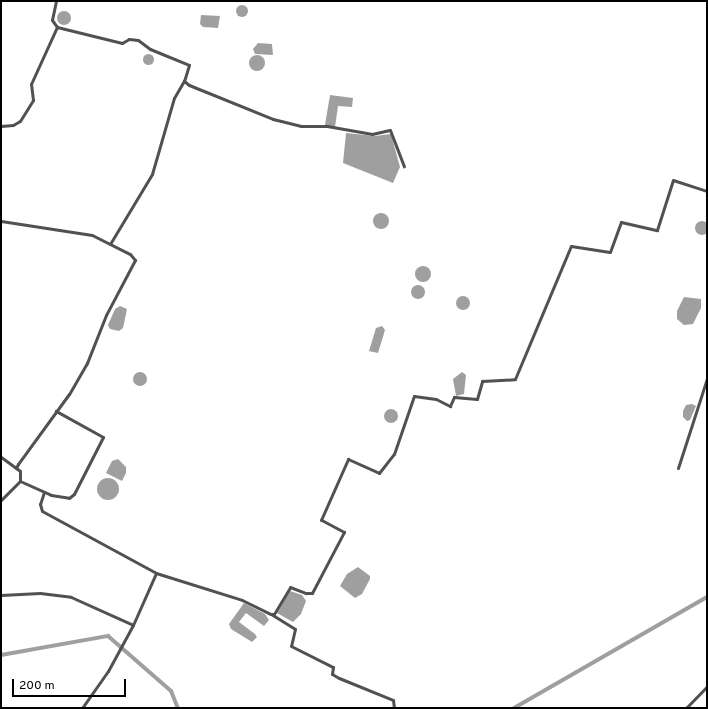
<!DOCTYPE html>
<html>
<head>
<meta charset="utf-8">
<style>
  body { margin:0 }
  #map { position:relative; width:708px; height:709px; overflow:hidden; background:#fff; font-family:Overpass,sans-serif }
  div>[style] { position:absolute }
  .water>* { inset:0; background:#9f9f9f }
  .round { border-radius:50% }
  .canal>* { height:4px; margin:-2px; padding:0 2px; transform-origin:2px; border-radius:2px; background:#9f9f9f }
  .minor>* { height:3px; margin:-1.5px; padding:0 1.5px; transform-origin:1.5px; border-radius:1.5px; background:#515151 }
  span { translate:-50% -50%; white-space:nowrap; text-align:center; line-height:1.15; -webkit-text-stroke:3px #fff; paint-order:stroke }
  .frame { position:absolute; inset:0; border:2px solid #000; pointer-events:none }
  .scale { position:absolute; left:12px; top:679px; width:114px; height:18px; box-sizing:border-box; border:2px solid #000; border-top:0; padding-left:5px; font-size:12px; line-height:14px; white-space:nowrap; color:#000; -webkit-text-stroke:3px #fff; paint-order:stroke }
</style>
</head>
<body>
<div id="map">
  <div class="water">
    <div class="round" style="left:236px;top:5px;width:12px;height:12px"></div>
    <div class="round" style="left:57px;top:11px;width:14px;height:14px"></div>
    <div style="clip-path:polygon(201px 15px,220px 16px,218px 28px,203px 27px,200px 24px)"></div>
    <div style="clip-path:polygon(258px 43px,272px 44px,273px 55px,255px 54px,253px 49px)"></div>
    <div class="round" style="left:142.5px;top:53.5px;width:11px;height:11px"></div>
    <div class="round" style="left:249px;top:55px;width:16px;height:16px"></div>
    <div style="clip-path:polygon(330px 95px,353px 98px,352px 107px,338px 106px,335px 127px,325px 125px)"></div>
    <div style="clip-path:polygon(346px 133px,375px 136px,391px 134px,400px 167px,393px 183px,343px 163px)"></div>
    <div class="round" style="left:373px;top:213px;width:16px;height:16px"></div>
    <div class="round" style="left:695px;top:221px;width:14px;height:14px"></div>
    <div class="round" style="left:415px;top:266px;width:16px;height:16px"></div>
    <div class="round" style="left:411px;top:285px;width:14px;height:14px"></div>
    <div class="round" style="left:456px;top:296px;width:14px;height:14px"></div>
    <div style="clip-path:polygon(684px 297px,701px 299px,701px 308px,693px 324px,684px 325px,677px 319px,677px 311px)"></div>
    <div style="clip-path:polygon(120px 306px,127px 309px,123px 328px,119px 331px,110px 329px,108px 325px,115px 309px)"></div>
    <div style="clip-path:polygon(382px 326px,385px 330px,378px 353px,369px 351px,376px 328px)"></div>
    <div style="clip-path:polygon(462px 372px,466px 375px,464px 394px,456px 396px,453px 379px)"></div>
    <div class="round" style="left:133px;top:372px;width:14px;height:14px"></div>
    <div style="clip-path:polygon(692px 404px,696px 406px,690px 420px,687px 421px,683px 417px,683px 411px,686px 405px)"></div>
    <div class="round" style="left:384px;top:409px;width:14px;height:14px"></div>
    <div style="clip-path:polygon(118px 459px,126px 467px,126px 473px,122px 481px,106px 473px,112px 461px)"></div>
    <div class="round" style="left:97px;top:478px;width:22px;height:22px"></div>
    <div style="clip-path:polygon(358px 567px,370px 576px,370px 579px,362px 594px,355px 598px,340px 586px,347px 574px)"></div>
    <div style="clip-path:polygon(290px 591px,302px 595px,306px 601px,301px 614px,293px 622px,277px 613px)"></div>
    <div style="clip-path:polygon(244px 603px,265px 614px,269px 620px,264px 626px,246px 613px,239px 622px,255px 634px,257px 637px,252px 642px,231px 629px,229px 624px)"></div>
  </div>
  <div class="canal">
    <div style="left:1px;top:655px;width:109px;rotate:-10.1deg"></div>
    <div style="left:108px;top:636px;width:84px;rotate:41.1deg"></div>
    <div style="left:171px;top:691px;width:18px;rotate:68deg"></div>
    <div style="left:514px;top:708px;width:223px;rotate:-29.9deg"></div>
  </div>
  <div class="minor">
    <div style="left:56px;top:1px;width:19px;rotate:102deg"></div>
    <div style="left:52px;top:20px;width:9px;rotate:54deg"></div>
    <div style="left:1px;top:126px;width:12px;rotate:-5deg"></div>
    <div style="left:13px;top:125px;width:8px;rotate:-30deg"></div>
    <div style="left:20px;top:121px;width:25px;rotate:-58deg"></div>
    <div style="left:33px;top:100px;width:16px;rotate:-97deg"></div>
    <div style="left:31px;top:84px;width:63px;rotate:-65.5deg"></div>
    <div style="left:57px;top:27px;width:67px;rotate:13.8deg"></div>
    <div style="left:122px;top:43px;width:8px;rotate:-30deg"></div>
    <div style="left:129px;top:39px;width:9px;rotate:6deg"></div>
    <div style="left:138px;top:40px;width:15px;rotate:37deg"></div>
    <div style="left:150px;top:49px;width:42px;rotate:22.3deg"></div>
    <div style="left:189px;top:65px;width:17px;rotate:107deg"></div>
    <div style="left:184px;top:81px;width:6px;rotate:39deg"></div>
    <div style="left:189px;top:85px;width:91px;rotate:22deg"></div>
    <div style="left:273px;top:119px;width:29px;rotate:14deg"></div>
    <div style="left:301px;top:126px;width:26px"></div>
    <div style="left:327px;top:126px;width:46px;rotate:10.1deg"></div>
    <div style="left:372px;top:134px;width:18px;rotate:-13deg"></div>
    <div style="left:390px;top:130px;width:39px;rotate:69deg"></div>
    <div style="left:1px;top:221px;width:92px;rotate:8.7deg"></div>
    <div style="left:92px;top:235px;width:42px;rotate:26.6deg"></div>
    <div style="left:130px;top:254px;width:8px;rotate:50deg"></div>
    <div style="left:135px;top:260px;width:62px;rotate:117.8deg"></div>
    <div style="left:106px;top:315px;width:52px;rotate:111.6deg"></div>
    <div style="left:87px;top:363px;width:36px;rotate:120deg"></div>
    <div style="left:69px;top:394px;width:87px;rotate:126.1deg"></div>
    <div style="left:18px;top:464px;width:4px;rotate:117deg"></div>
    <div style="left:16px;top:468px;width:5px;rotate:37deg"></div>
    <div style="left:20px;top:471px;width:10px;rotate:90deg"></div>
    <div style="left:20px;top:481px;width:27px;rotate:135deg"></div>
    <div style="left:110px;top:244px;width:82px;rotate:-59deg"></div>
    <div style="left:152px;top:174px;width:79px;rotate:-73.9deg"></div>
    <div style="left:174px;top:98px;width:20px;rotate:-60deg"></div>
    <div style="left:1px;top:457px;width:19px;rotate:36deg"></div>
    <div style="left:678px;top:468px;width:95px;rotate:-72.1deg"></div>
    <div style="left:20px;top:481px;width:34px;rotate:24deg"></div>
    <div style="left:51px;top:495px;width:18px;rotate:9deg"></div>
    <div style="left:69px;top:498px;width:6px;rotate:-39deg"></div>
    <div style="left:74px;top:494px;width:64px;rotate:-63deg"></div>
    <div style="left:103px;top:437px;width:54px;rotate:-151deg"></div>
    <div style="left:44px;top:492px;width:13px;rotate:108deg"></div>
    <div style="left:40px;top:504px;width:7px;rotate:74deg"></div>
    <div style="left:42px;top:511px;width:130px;rotate:28.5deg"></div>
    <div style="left:1px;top:595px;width:39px;rotate:-3deg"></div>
    <div style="left:40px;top:593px;width:31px;rotate:7deg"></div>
    <div style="left:71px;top:597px;width:68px;rotate:24.3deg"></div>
    <div style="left:133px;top:625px;width:52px;rotate:118.5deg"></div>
    <div style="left:108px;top:671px;width:45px;rotate:125.1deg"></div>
    <div style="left:271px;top:614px;width:28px;rotate:32deg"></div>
    <div style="left:295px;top:629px;width:17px;rotate:103deg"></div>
    <div style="left:291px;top:646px;width:47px;rotate:26.6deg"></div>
    <div style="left:333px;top:667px;width:7px;rotate:98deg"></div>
    <div style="left:332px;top:674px;width:8px;rotate:30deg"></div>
    <div style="left:339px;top:678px;width:58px;rotate:22.2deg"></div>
    <div style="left:393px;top:700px;width:8px;rotate:83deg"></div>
    <div style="left:133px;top:625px;width:57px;rotate:-66.1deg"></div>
    <div style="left:156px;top:573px;width:90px;rotate:17.4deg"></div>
    <div style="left:242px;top:600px;width:32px;rotate:26deg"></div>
    <div style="left:271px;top:614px;width:3px"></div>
    <div style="left:274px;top:614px;width:31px;rotate:-59deg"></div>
    <div style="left:290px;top:587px;width:17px;rotate:21deg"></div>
    <div style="left:306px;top:593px;width:6px"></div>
    <div style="left:312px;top:593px;width:69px;rotate:-62.3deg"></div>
    <div style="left:344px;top:532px;width:26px;rotate:-152deg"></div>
    <div style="left:321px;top:520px;width:67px;rotate:-66.1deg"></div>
    <div style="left:348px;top:459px;width:34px;rotate:24deg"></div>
    <div style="left:379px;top:473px;width:24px;rotate:-52deg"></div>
    <div style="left:394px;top:454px;width:61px;rotate:-71deg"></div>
    <div style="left:414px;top:396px;width:22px;rotate:8deg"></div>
    <div style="left:436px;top:399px;width:16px;rotate:27deg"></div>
    <div style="left:450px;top:406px;width:10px;rotate:-66deg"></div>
    <div style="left:454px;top:397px;width:23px;rotate:5deg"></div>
    <div style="left:477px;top:399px;width:19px;rotate:-74deg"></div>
    <div style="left:482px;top:381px;width:33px;rotate:-3deg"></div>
    <div style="left:515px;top:379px;width:144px;rotate:-67.2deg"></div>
    <div style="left:571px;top:246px;width:39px;rotate:9deg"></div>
    <div style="left:610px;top:252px;width:32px;rotate:-70deg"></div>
    <div style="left:621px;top:222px;width:37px;rotate:13deg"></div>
    <div style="left:657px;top:230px;width:52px;rotate:-72.3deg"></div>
    <div style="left:673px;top:180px;width:36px;rotate:18deg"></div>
    <div style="left:686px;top:708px;width:30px;rotate:-46deg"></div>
  </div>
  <div class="frame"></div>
  <div class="scale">200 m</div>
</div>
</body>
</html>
